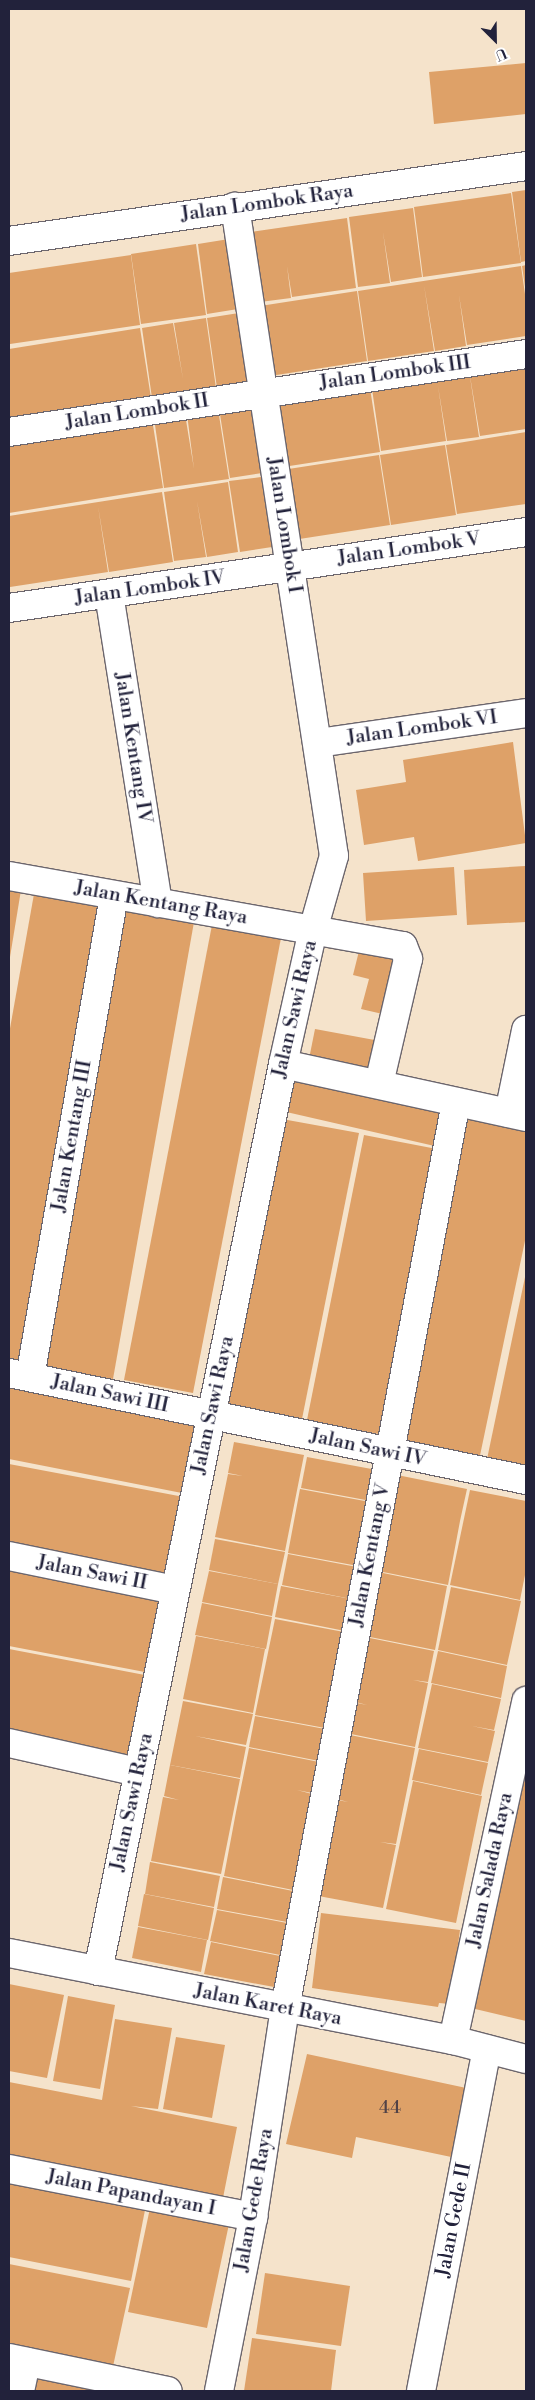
<!DOCTYPE html>
<html>
<head>
<meta charset="utf-8">
<style>
  body { margin:0 }
  #map { position:relative; width:535px; height:2400px; overflow:hidden; background:#f5e3cb; font-family:"Libre Bodoni",serif }
  div>[style] { position:absolute }
  .building>* { inset:0; background:#dea168 }
  .roads { filter:drop-shadow(1px 0 #6c666d) drop-shadow(-1px 0 #6c666d) drop-shadow(0 1px #6c666d) drop-shadow(0 -1px #6c666d) }
  .minor>* { height:28px; margin:-14px; padding:0 14px; transform-origin:14px; border-radius:14px; background:#fff }
  .tertiary>* { height:28px; margin:-14px; padding:0 14px; transform-origin:14px; border-radius:14px; background:#fff }
  span { translate:-50% -50%; white-space:nowrap; text-align:center; line-height:1.15; -webkit-text-stroke:4px #fff; paint-order:stroke }
  .number-label { font-size:18px; color:#514246 }
  .number-label span { -webkit-text-stroke-width:0 }
  .street-label { font-size:20px; color:#22223b }
  .frame { position:absolute; inset:0; border:10px solid #22223b; pointer-events:none }
  .north { position:absolute; left:470px; top:15px; width:50px; height:50px; -webkit-text-stroke:4px #fff; paint-order:stroke; rotate:157deg; font-size:14px; font-weight:700; line-height:20px; text-align:center; color:#22223b }
  .north::after { content:''; display:block; margin:auto; width:18px; height:22px; background:#22223b; clip-path:polygon(50% 0,100% 100%,50% 72%,0 100%) }
</style>
</head>
<body>
<div id="map">
  <div class="building">
    <div style="clip-path:polygon(526px 63px,526px 114px,434px 124px,429px 72px)"></div>
    <div style="clip-path:polygon(526px 190px,526px 261px,521px 262px,512px 192px)"></div>
    <div style="clip-path:polygon(511px 193px,521px 263px,423px 277px,414px 207px)"></div>
    <div style="clip-path:polygon(413px 208px,422px 277px,391px 282px,383px 232px,390px 283px,358px 287px,349px 217px)"></div>
    <div style="clip-path:polygon(347px 218px,356px 288px,292px 297px,287px 266px,291px 298px,260px 302px,250px 232px)"></div>
    <div style="clip-path:polygon(229px 239px,238px 309px,207px 314px,198px 244px)"></div>
    <div style="clip-path:polygon(196px 244px,206px 315px,141px 324px,131px 254px)"></div>
    <div style="clip-path:polygon(131px 255px,140px 325px,10px 344px,9px 273px)"></div>
    <div style="clip-path:polygon(526px 265px,526px 287px,525px 287px,522px 266px)"></div>
    <div style="clip-path:polygon(521px 266px,526px 301px,526px 336px,467px 345px,459px 295px,466px 346px,435px 351px,424px 285px,434px 351px,368px 361px,358px 291px)"></div>
    <div style="clip-path:polygon(357px 291px,367px 361px,270px 376px,260px 306px)"></div>
    <div style="clip-path:polygon(239px 313px,249px 383px,217px 388px,207px 318px)"></div>
    <div style="clip-path:polygon(206px 318px,216px 388px,152px 398px,142px 328px,173px 323px,183px 379px,174px 323px)"></div>
    <div style="clip-path:polygon(140px 328px,151px 398px,9px 420px,9px 349px)"></div>
    <div style="clip-path:polygon(526px 358px,526px 429px,480px 436px,469px 370px,479px 437px,447px 441px,438px 386px,446px 441px,381px 451px,371px 382px)"></div>
    <div style="clip-path:polygon(369px 382px,380px 452px,283px 467px,272px 397px)"></div>
    <div style="clip-path:polygon(251px 404px,262px 473px,230px 478px,219px 408px)"></div>
    <div style="clip-path:polygon(218px 409px,229px 479px,164px 488px,154px 418px,185px 414px,194px 469px,187px 414px)"></div>
    <div style="clip-path:polygon(152px 419px,163px 488px,9px 513px,9px 441px)"></div>
    <div style="clip-path:polygon(526px 432px,526px 504px,457px 514px,446px 445px)"></div>
    <div style="clip-path:polygon(445px 445px,456px 515px,391px 525px,380px 455px)"></div>
    <div style="clip-path:polygon(379px 455px,390px 525px,293px 540px,282px 470px)"></div>
    <div style="clip-path:polygon(261px 477px,272px 547px,240px 552px,229px 481px)"></div>
    <div style="clip-path:polygon(228px 482px,238px 552px,207px 557px,197px 501px,206px 557px,174px 561px,164px 492px)"></div>
    <div style="clip-path:polygon(162px 492px,173px 562px,109px 572px,98px 506px,108px 572px,10px 587px,9px 516px)"></div>
    <div style="clip-path:polygon(513px 742px,526px 843px,418px 861px,414px 837px,364px 845px,356px 790px,406px 782px,403px 760px)"></div>
    <div style="clip-path:polygon(525px 866px,526px 922px,467px 925px,464px 870px)"></div>
    <div style="clip-path:polygon(454px 867px,457px 915px,366px 921px,363px 873px)"></div>
    <div style="clip-path:polygon(9px 888px,21px 890px,10px 957px,9px 957px)"></div>
    <div style="clip-path:polygon(34px 894px,103px 906px,23px 1363px,9px 1360px,9px 1034px)"></div>
    <div style="clip-path:polygon(124px 911px,194px 922px,113px 1379px,43px 1367px)"></div>
    <div style="clip-path:polygon(212px 925px,281px 938px,193px 1393px,124px 1380px)"></div>
    <div style="clip-path:polygon(359px 951px,400px 960px,387px 1015px,361px 1009px,369px 979px,353px 975px)"></div>
    <div style="clip-path:polygon(315px 1029px,380px 1041px,375px 1071px,309px 1059px)"></div>
    <div style="clip-path:polygon(292px 1070px,449px 1106px,439px 1147px,282px 1111px)"></div>
    <div style="clip-path:polygon(469px 1113px,526px 1125px,526px 1236px,478px 1465px,398px 1449px)"></div>
    <div style="clip-path:polygon(282px 1119px,359px 1133px,302px 1419px,224px 1404px)"></div>
    <div style="clip-path:polygon(364px 1135px,442px 1150px,384px 1435px,307px 1420px)"></div>
    <div style="clip-path:polygon(525px 1277px,526px 1277px,526px 1472px,486px 1464px)"></div>
    <div style="clip-path:polygon(9px 1377px,203px 1414px,187px 1494px,9px 1459px)"></div>
    <div style="clip-path:polygon(234px 1442px,304px 1455px,285px 1551px,215px 1537px,228px 1474px,243px 1476px,228px 1473px)"></div>
    <div style="clip-path:polygon(307px 1457px,377px 1470px,371px 1501px,301px 1488px)"></div>
    <div style="clip-path:polygon(9px 1464px,184px 1497px,168px 1577px,9px 1547px)"></div>
    <div style="clip-path:polygon(397px 1475px,467px 1489px,460px 1521px,448px 1518px,460px 1521px,454px 1553px,439px 1550px,454px 1553px,448px 1585px,378px 1571px)"></div>
    <div style="clip-path:polygon(300px 1489px,370px 1502px,358px 1566px,288px 1553px)"></div>
    <div style="clip-path:polygon(470px 1490px,526px 1501px,526px 1570px,520px 1600px,450px 1585px)"></div>
    <div style="clip-path:polygon(215px 1539px,285px 1552px,278px 1584px,209px 1570px)"></div>
    <div style="clip-path:polygon(288px 1554px,357px 1567px,351px 1599px,282px 1585px)"></div>
    <div style="clip-path:polygon(9px 1563px,166px 1594px,150px 1673px,9px 1646px)"></div>
    <div style="clip-path:polygon(209px 1571px,278px 1584px,272px 1616px,202px 1602px)"></div>
    <div style="clip-path:polygon(378px 1572px,447px 1586px,435px 1650px,365px 1636px)"></div>
    <div style="clip-path:polygon(281px 1586px,351px 1599px,345px 1631px,275px 1617px)"></div>
    <div style="clip-path:polygon(451px 1587px,521px 1601px,507px 1665px,438px 1650px)"></div>
    <div style="clip-path:polygon(202px 1603px,272px 1617px,266px 1649px,195px 1635px)"></div>
    <div style="clip-path:polygon(275px 1619px,344px 1632px,325px 1728px,255px 1715px)"></div>
    <div style="clip-path:polygon(196px 1636px,265px 1649px,259px 1681px,250px 1679px,259px 1681px,253px 1713px,183px 1699px)"></div>
    <div style="clip-path:polygon(365px 1637px,434px 1651px,428px 1682px,413px 1680px,428px 1683px,415px 1747px,346px 1733px,352px 1702px,367px 1705px,352px 1701px)"></div>
    <div style="clip-path:polygon(9px 1649px,150px 1676px,134px 1756px,9px 1732px)"></div>
    <div style="clip-path:polygon(438px 1651px,507px 1666px,501px 1698px,431px 1683px)"></div>
    <div style="clip-path:polygon(432px 1684px,501px 1699px,494px 1730px,472px 1726px,495px 1731px,488px 1762px,418px 1748px)"></div>
    <div style="clip-path:polygon(183px 1701px,253px 1714px,246px 1745px,195px 1736px,246px 1747px,240px 1778px,170px 1765px)"></div>
    <div style="clip-path:polygon(255px 1716px,325px 1729px,319px 1761px,249px 1747px)"></div>
    <div style="clip-path:polygon(345px 1734px,415px 1748px,409px 1780px,394px 1777px,409px 1780px,396px 1844px,380px 1842px,396px 1845px,383px 1908px,313px 1895px,332px 1799px,348px 1802px,333px 1798px)"></div>
    <div style="clip-path:polygon(249px 1748px,319px 1762px,312px 1793px,297px 1790px,312px 1794px,293px 1890px,224px 1876px,236px 1812px,251px 1815px,236px 1812px)"></div>
    <div style="clip-path:polygon(419px 1749px,488px 1763px,481px 1795px,412px 1780px)"></div>
    <div style="clip-path:polygon(170px 1765px,240px 1779px,221px 1874px,151px 1861px,163px 1797px,179px 1800px,164px 1796px)"></div>
    <div style="clip-path:polygon(526px 1774px,526px 2021px,471px 2008px)"></div>
    <div style="clip-path:polygon(413px 1781px,482px 1796px,456px 1923px,386px 1909px)"></div>
    <div style="clip-path:polygon(150px 1862px,220px 1876px,214px 1907px,145px 1894px)"></div>
    <div style="clip-path:polygon(223px 1877px,293px 1891px,287px 1922px,217px 1909px)"></div>
    <div style="clip-path:polygon(144px 1894px,214px 1908px,208px 1940px,138px 1926px)"></div>
    <div style="clip-path:polygon(217px 1910px,287px 1923px,280px 1955px,210px 1941px)"></div>
    <div style="clip-path:polygon(321px 1913px,460px 1930px,450px 2004px,439px 2003px,438px 2007px,312px 1988px)"></div>
    <div style="clip-path:polygon(138px 1927px,207px 1940px,201px 1972px,132px 1958px)"></div>
    <div style="clip-path:polygon(211px 1942px,280px 1956px,274px 1987px,204px 1974px)"></div>
    <div style="clip-path:polygon(9px 1984px,64px 1995px,47px 2078px,9px 2071px)"></div>
    <div style="clip-path:polygon(68px 1996px,115px 2005px,100px 2089px,53px 2081px)"></div>
    <div style="clip-path:polygon(115px 2019px,172px 2028px,158px 2109px,131px 2106px,237px 2127px,221px 2208px,9px 2166px,9px 2082px,102px 2100px)"></div>
    <div style="clip-path:polygon(176px 2037px,225px 2045px,212px 2118px,163px 2109px)"></div>
    <div style="clip-path:polygon(307px 2054px,471px 2089px,456px 2158px,356px 2137px,352px 2158px,286px 2144px)"></div>
    <div style="clip-path:polygon(9px 2178px,146px 2205px,131px 2281px,9px 2257px)"></div>
    <div style="clip-path:polygon(150px 2208px,229px 2224px,207px 2328px,128px 2312px)"></div>
    <div style="clip-path:polygon(9px 2264px,130px 2288px,112px 2371px,9px 2350px)"></div>
    <div style="clip-path:polygon(265px 2273px,350px 2286px,341px 2346px,256px 2334px)"></div>
    <div style="clip-path:polygon(252px 2338px,336px 2350px,331px 2391px,244px 2391px)"></div>
    <div style="clip-path:polygon(26px 2371px,104px 2391px,22px 2391px)"></div>
  </div>
  <div class="roads">
    <div class="minor">
      <div style="left:9px;top:241px;width:522px;rotate:-8.25deg"></div>
      <div style="left:9px;top:432px;width:523px;rotate:-8.58deg"></div>
      <div style="left:109px;top:594px;width:313px;rotate:81deg"></div>
      <div style="left:9px;top:608px;width:523px;rotate:-8.36deg"></div>
      <div style="left:318px;top:743px;width:210px;rotate:-8.2deg"></div>
      <div style="left:9px;top:876px;width:400px;rotate:10.1deg"></div>
      <div style="left:403px;top:946px;width:14px;rotate:69deg"></div>
      <div style="left:408px;top:959px;width:128px;rotate:103.1deg"></div>
      <div style="left:283px;top:1064px;width:249px;rotate:12.3deg"></div>
      <div style="left:509px;top:1113px;width:85px;rotate:-78.4deg"></div>
      <div style="left:9px;top:1373px;width:528px;rotate:11.69deg"></div>
      <div style="left:30px;top:1377px;width:489px;rotate:-80.1deg"></div>
      <div style="left:9px;top:1556px;width:169px;rotate:11.6deg"></div>
      <div style="left:9px;top:1743px;width:132px;rotate:12.7deg"></div>
      <div style="left:98px;top:1971px;width:926px;rotate:-78.47deg"></div>
      <div style="left:283px;top:1064px;width:137px;rotate:-77.4deg"></div>
      <div style="left:313px;top:930px;width:77px;rotate:-74.2deg"></div>
      <div style="left:334px;top:856px;width:657px;rotate:-98.67deg"></div>
      <div style="left:453px;top:2040px;width:347px;rotate:-77.8deg"></div>
      <div style="left:9px;top:2169px;width:249px;rotate:11.1deg"></div>
      <div style="left:9px;top:2358px;width:162px;rotate:11.7deg"></div>
      <div style="left:20px;top:2391px;width:30px;rotate:-78deg"></div>
      <div style="left:219px;top:2391px;width:177px;rotate:-78.9deg"></div>
      <div style="left:253px;top:2217px;width:211px;rotate:-81.3deg"></div>
      <div style="left:285px;top:2008px;width:922px;rotate:-79.31deg"></div>
      <div style="left:421px;top:2391px;width:348px;rotate:-79.1deg"></div>
    </div>
    <div class="tertiary">
      <div style="left:9px;top:1953px;width:452px;rotate:11.1deg"></div>
      <div style="left:453px;top:2040px;width:75px;rotate:14.6deg"></div>
    </div>
  </div>
  <div class="number-label">
    <span style="left:390px;top:2108px">44</span>
  </div>
  <div class="street-label">
    <span style="left:267px;top:203px;rotate:-8deg">Jalan Lombok Raya</span>
    <span style="left:395px;top:373px;rotate:-8deg">Jalan Lombok III</span>
    <span style="left:137px;top:412px;rotate:-9deg">Jalan Lombok II</span>
    <span style="left:284px;top:525px;rotate:81deg">Jalan Lombok I</span>
    <span style="left:409px;top:549px;rotate:-8deg">Jalan Lombok V</span>
    <span style="left:150px;top:588px;rotate:-8deg">Jalan Lombok IV</span>
    <span style="left:422px;top:728px;rotate:-8deg">Jalan Lombok VI</span>
    <span style="left:133px;top:748px;rotate:81deg">Jalan Kentang IV</span>
    <span style="left:161px;top:903px;rotate:10deg">Jalan Kentang Raya</span>
    <span style="left:295px;top:1009px;rotate:-77deg">Jalan Sawi Raya</span>
    <span style="left:72px;top:1136px;rotate:-80deg">Jalan Kentang III</span>
    <span style="left:110px;top:1394px;rotate:12deg">Jalan Sawi III</span>
    <span style="left:213px;top:1405px;rotate:-78deg">Jalan Sawi Raya</span>
    <span style="left:368px;top:1448px;rotate:12deg">Jalan Sawi IV</span>
    <span style="left:370px;top:1555px;rotate:-79deg">Jalan Kentang V</span>
    <span style="left:92px;top:1573px;rotate:11deg">Jalan Sawi II</span>
    <span style="left:132px;top:1802px;rotate:-78deg">Jalan Sawi Raya</span>
    <span style="left:490px;top:1870px;rotate:-78deg">Jalan Salada Raya</span>
    <span style="left:268px;top:2005px;rotate:11deg">Jalan Karet Raya</span>
    <span style="left:131px;top:2193px;rotate:11deg">Jalan Papandayan I</span>
    <span style="left:254px;top:2200px;rotate:-80deg">Jalan Gede Raya</span>
    <span style="left:454px;top:2220px;rotate:-79deg">Jalan Gede II</span>
  </div>
  <div class="frame"></div>
  <div class="north">U</div>
</div>
</body>
</html>
